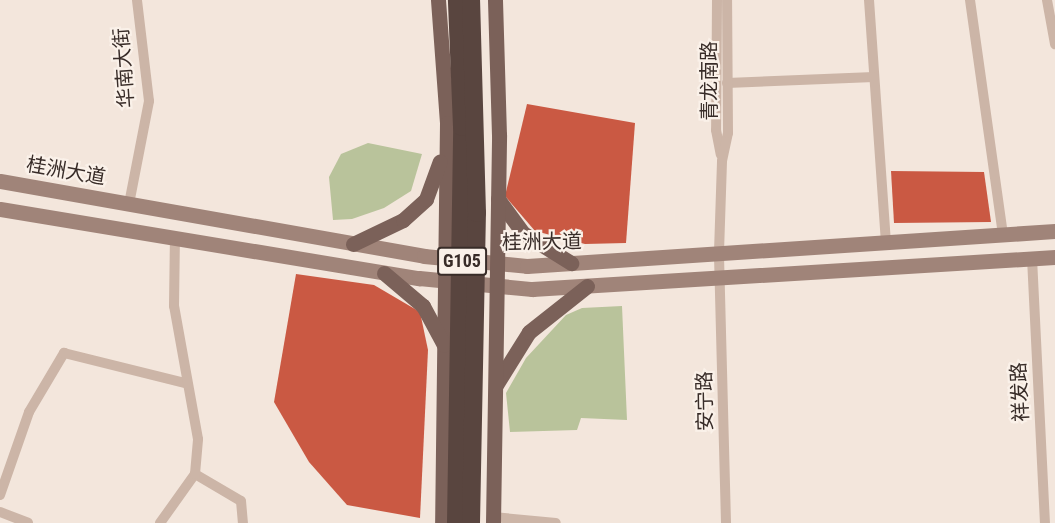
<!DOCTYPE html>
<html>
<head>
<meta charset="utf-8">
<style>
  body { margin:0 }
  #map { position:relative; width:1055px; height:523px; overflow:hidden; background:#f3e6dc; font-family:"Roboto Condensed","Noto Sans SC",sans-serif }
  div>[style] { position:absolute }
  .green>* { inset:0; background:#b9c39b }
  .building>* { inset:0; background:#ca5943 }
  .street>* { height:10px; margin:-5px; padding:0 5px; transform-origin:5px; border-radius:5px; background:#ccb5a7 }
  .secondary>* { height:15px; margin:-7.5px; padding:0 7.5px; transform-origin:7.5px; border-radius:7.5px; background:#a08479 }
  .primary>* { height:15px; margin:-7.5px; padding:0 7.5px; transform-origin:7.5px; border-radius:7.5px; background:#7b6159 }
  .highway-bridge>* { height:18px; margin:-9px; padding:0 9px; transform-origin:9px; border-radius:9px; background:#59453f }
  span { translate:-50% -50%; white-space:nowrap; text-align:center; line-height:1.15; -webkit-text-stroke:4.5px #faf1e9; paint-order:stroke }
  .shield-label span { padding:2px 4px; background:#faf1e9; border:2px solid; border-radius:4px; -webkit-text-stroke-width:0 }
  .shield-label { font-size:18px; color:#382c28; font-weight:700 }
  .street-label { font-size:20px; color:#382c28 }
</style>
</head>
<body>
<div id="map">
  <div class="green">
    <div style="clip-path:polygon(368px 143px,422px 154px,411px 191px,384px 208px,352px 219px,333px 220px,329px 177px,341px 154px)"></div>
    <div style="clip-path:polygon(622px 306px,627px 420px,581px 418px,577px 430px,510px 432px,506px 393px,526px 358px,566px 315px,582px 308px)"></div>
  </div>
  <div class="building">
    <div style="clip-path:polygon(527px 104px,635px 123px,626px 243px,585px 244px,535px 231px,505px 196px)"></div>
    <div style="clip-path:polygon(891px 171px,984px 172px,991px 222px,894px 223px)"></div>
    <div style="clip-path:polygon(296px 274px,374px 285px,420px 312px,428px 350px,420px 518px,347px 505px,309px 462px,274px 402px)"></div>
  </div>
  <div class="street">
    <div style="left:717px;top:0;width:130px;rotate:90.4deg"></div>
    <div style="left:716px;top:130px;width:25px;rotate:79deg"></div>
    <div style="left:869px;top:0;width:242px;rotate:86deg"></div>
    <div style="left:970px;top:0;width:236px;rotate:82deg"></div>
    <div style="left:1047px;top:0;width:45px;rotate:79.7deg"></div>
    <div style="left:727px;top:83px;width:147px;rotate:-2.3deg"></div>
    <div style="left:129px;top:204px;width:105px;rotate:-79deg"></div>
    <div style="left:149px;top:101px;width:102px;rotate:-96.8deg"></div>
    <div style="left:1032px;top:258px;width:265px;rotate:87.2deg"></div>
    <div style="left:195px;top:474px;width:53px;rotate:30.4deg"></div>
    <div style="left:241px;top:501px;width:22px;rotate:85deg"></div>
    <div style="left:0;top:495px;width:88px;rotate:-70.7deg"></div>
    <div style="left:29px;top:412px;width:69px;rotate:-59.3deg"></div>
    <div style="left:64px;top:353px;width:125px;rotate:13.9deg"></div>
    <div style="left:0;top:512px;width:30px;rotate:21deg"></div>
    <div style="left:493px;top:517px;width:63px;rotate:5.4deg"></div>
    <div style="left:160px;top:523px;width:60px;rotate:-54.5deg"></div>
    <div style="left:195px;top:474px;width:35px;rotate:-85deg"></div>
    <div style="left:198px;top:439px;width:135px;rotate:-100.2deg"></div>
    <div style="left:174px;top:306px;width:68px;rotate:-89.2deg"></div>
    <div style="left:726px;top:523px;width:271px;rotate:-91.5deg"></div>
    <div style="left:719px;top:252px;width:91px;rotate:-88.1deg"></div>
    <div style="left:722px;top:161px;width:29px;rotate:-78deg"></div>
    <div style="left:728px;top:133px;width:133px;rotate:-90.4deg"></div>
  </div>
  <div class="secondary">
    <div style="left:0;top:181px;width:431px;rotate:10deg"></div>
    <div style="left:424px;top:256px;width:103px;rotate:5.5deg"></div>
    <div style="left:527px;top:266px;width:529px;rotate:-3.79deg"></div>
    <div style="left:0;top:209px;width:425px;rotate:9.4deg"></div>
    <div style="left:419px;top:278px;width:114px;rotate:5.6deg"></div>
    <div style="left:532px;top:289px;width:524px;rotate:-3.5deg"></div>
  </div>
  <div class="primary">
    <div style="left:438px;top:0;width:123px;rotate:85.8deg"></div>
    <div style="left:447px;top:123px;width:400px;rotate:90.7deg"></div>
    <div style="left:498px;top:199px;width:42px;rotate:53.7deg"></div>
    <div style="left:523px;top:233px;width:57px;rotate:32deg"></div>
    <div style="left:353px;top:244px;width:55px;rotate:-25.6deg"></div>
    <div style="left:403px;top:220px;width:31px;rotate:-42deg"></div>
    <div style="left:426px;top:199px;width:40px;rotate:-69.8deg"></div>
    <div style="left:384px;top:273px;width:51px;rotate:40.2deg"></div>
    <div style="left:423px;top:306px;width:44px;rotate:61.7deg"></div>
    <div style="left:496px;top:385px;width:62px;rotate:-58.1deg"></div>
    <div style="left:529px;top:332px;width:74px;rotate:-38.4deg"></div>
    <div style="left:493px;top:523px;width:388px;rotate:-89.1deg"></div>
    <div style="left:499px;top:135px;width:135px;rotate:-91.7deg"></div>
  </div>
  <div class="highway-bridge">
    <div style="left:456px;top:523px;width:396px;rotate:-89.1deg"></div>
    <div style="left:462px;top:127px;width:127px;rotate:-92.3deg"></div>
    <div style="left:471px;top:523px;width:310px;rotate:-88.9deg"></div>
    <div style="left:477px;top:213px;width:213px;rotate:-91.6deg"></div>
  </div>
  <div class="shield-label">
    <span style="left:462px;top:261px">G105</span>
  </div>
  <div class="street-label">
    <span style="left:124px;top:68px;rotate:-94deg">华南大街</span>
    <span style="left:709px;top:81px;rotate:-90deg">青龙南路</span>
    <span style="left:66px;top:171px;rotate:10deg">桂洲大道</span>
    <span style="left:542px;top:242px;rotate:-1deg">桂洲大道</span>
    <span style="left:1020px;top:392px;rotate:-93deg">祥发路</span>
    <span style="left:705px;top:401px;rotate:-91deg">安宁路</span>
  </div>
</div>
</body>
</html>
